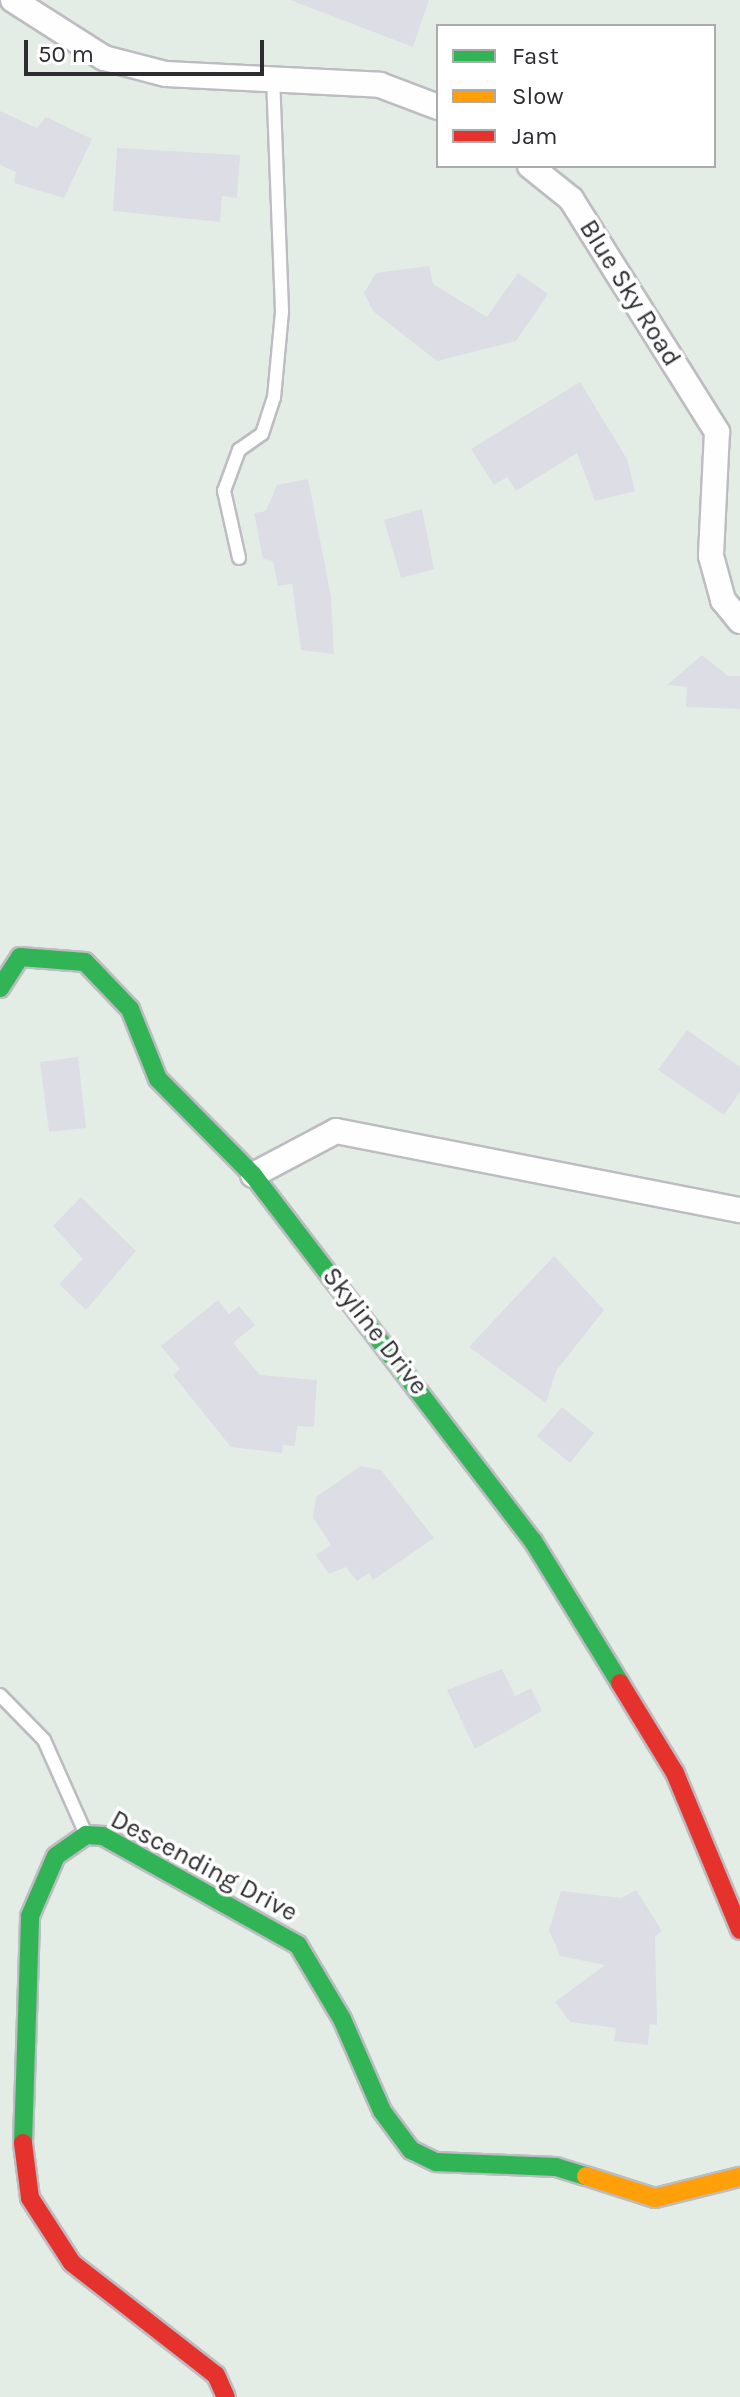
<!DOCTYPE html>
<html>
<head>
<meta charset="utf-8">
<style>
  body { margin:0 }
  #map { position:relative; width:740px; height:2397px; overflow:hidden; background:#f6f6fc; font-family:Karla,sans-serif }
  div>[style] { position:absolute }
  .green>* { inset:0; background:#e4ede5 }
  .building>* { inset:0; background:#dddde6 }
  .roads { filter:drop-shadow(2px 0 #bcbcc1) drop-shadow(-2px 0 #bcbcc1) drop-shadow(0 2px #bcbcc1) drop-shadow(0 -2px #bcbcc1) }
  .lane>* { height:12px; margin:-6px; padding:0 6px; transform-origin:6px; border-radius:6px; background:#fefeff }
  .street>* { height:24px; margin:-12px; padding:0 12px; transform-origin:12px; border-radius:12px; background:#fefeff }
  .fast>* { height:18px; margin:-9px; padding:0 9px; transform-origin:9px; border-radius:9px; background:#30b455 }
  .slow>* { height:18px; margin:-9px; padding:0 9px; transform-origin:9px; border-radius:9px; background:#ff9f0a }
  .jam>* { height:18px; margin:-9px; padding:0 9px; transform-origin:9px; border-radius:9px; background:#e5322d }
  span { translate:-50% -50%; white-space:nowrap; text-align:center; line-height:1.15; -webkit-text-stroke:7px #fff; paint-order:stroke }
  .street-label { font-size:26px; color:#2d2d31 }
  .legend { position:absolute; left:436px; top:24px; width:280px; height:144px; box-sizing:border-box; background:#fff; border:2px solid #ababad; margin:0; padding:10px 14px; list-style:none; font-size:24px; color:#2d2d31 }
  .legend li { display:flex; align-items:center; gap:16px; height:40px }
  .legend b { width:40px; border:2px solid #ababad }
  .scale { position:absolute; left:24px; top:40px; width:240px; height:36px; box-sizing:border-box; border:4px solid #2d2d31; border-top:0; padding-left:10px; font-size:24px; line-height:28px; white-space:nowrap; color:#2d2d31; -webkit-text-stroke:6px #fff; paint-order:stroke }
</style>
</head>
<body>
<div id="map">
  <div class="green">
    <div style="clip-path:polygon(evenodd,0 0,740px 0,740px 2397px,0 2397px,0 0,438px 26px,714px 26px,714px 166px,438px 166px,438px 26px)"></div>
  </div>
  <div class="building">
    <div style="clip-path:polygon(290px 0,429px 0,413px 47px)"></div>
    <div style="clip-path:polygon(0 111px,37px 128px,46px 117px,92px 139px,64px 198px,14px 183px,16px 172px,0 165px)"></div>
    <div style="clip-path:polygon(117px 148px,240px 155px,237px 198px,222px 196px,220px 222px,113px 211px)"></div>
    <div style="clip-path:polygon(429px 266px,433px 284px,487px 317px,518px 273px,548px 294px,516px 341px,437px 361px,373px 311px,364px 293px,376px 273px)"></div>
    <div style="clip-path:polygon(580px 382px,627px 459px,635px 491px,595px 501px,577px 453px,516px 491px,507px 477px,494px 485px,471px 449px)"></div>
    <div style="clip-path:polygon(308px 479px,331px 596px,334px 654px,301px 650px,292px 584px,278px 586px,273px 561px,263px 559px,254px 513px,266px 511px,277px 485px)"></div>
    <div style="clip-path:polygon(422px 509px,434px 569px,401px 578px,384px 520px)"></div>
    <div style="clip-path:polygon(702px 655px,728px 676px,740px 676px,740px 709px,686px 707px,687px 687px,667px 685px)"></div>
    <div style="clip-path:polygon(687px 1030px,740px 1067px,740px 1092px,724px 1115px,658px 1070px)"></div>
    <div style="clip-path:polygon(78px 1057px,86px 1128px,49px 1132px,40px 1062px)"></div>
    <div style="clip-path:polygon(81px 1197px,136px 1251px,86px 1310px,59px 1284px,83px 1259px,53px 1226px)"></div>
    <div style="clip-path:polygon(554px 1256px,604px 1310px,556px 1371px,546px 1403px,469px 1347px)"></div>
    <div style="clip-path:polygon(218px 1300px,229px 1314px,239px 1306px,255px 1325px,233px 1343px,260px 1375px,317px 1380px,314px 1427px,297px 1426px,295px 1446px,283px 1445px,282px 1453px,231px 1447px,173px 1375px,180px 1369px,161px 1346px)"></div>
    <div style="clip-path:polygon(562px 1407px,594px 1433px,570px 1463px,537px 1436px)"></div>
    <div style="clip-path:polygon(361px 1466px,381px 1470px,434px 1538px,373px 1580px,369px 1573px,357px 1581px,346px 1567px,329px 1574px,316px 1555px,331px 1545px,313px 1518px,316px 1497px)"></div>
    <div style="clip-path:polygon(502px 1669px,515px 1696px,531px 1688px,542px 1711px,475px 1749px,447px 1690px)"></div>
    <div style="clip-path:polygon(636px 1890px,662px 1931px,655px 1937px,657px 2025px,650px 2024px,648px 2045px,614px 2041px,616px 2028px,570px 2022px,555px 2002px,605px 1965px,560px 1956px,549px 1930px,561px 1891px,621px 1898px)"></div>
  </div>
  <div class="roads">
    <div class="lane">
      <div style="left:239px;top:558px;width:69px;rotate:-102.6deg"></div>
      <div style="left:224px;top:491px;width:44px;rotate:-69.9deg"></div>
      <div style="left:239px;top:450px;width:28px;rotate:-35deg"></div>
      <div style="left:262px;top:434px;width:38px;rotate:-72deg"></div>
      <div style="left:274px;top:398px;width:87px;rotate:-84.7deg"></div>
      <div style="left:282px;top:311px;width:231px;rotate:-92.2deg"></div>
      <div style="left:0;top:1695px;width:63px;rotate:45.6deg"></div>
      <div style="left:44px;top:1740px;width:101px;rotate:66deg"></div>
    </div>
    <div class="street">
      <div style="left:13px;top:0;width:108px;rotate:32.5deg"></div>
      <div style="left:104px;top:58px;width:64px;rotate:14.5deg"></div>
      <div style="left:166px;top:74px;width:214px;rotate:2.9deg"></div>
      <div style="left:380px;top:85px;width:62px;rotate:20.8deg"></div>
      <div style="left:530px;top:166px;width:53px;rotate:38.8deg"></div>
      <div style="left:571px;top:199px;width:275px;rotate:57.9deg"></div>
      <div style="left:717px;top:432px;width:124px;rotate:92.8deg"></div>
      <div style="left:711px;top:556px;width:46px;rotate:74.7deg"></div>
      <div style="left:723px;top:600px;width:27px;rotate:51deg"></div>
      <div style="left:253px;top:1175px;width:94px;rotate:-27.9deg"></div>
      <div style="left:336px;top:1131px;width:412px;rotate:11.1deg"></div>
    </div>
    <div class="fast">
      <div style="left:0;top:988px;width:37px;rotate:-57deg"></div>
      <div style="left:20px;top:957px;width:65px;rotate:4.4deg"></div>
      <div style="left:85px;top:962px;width:65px;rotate:46.2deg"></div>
      <div style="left:130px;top:1009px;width:75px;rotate:68.2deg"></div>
      <div style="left:158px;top:1079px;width:135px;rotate:45.3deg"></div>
      <div style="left:253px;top:1175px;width:461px;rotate:52.6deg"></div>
      <div style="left:533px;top:1541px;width:167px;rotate:58.5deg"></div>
      <div style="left:23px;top:2143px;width:227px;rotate:-88.2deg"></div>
      <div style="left:30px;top:1916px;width:65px;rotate:-66.6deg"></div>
      <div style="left:56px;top:1856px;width:37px;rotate:-35deg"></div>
      <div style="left:86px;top:1835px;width:17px;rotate:3deg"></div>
      <div style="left:103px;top:1836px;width:223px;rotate:29.2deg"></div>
      <div style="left:298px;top:1945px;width:86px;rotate:59.3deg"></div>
      <div style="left:342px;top:2019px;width:100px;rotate:66.5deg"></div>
      <div style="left:382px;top:2111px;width:49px;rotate:53.4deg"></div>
      <div style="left:411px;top:2150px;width:28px;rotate:26deg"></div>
      <div style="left:436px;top:2162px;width:120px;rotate:2.4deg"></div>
      <div style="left:556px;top:2167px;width:31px;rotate:17deg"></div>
    </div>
    <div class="slow">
      <div style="left:586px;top:2176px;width:72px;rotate:17.7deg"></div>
      <div style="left:655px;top:2198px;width:88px;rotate:-13.9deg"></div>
    </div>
    <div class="jam">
      <div style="left:620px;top:1683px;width:105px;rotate:58.6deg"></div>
      <div style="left:675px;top:1773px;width:170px;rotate:67.5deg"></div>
      <div style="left:23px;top:2143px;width:55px;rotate:82.7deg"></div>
      <div style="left:30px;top:2198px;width:77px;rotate:57.1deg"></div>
      <div style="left:72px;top:2263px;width:182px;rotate:37.9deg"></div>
      <div style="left:216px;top:2375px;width:24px;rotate:66deg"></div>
    </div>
  </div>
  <div class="street-label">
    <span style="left:630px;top:293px;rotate:58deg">Blue Sky Road</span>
    <span style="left:375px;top:1331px;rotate:52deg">Skyline Drive</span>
    <span style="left:204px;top:1866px;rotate:28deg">Descending Drive</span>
  </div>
  <ul class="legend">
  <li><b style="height:10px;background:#30b455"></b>Fast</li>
  <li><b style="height:10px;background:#ff9f0a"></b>Slow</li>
  <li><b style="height:10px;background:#e5322d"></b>Jam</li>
  </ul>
  <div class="scale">50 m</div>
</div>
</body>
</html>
